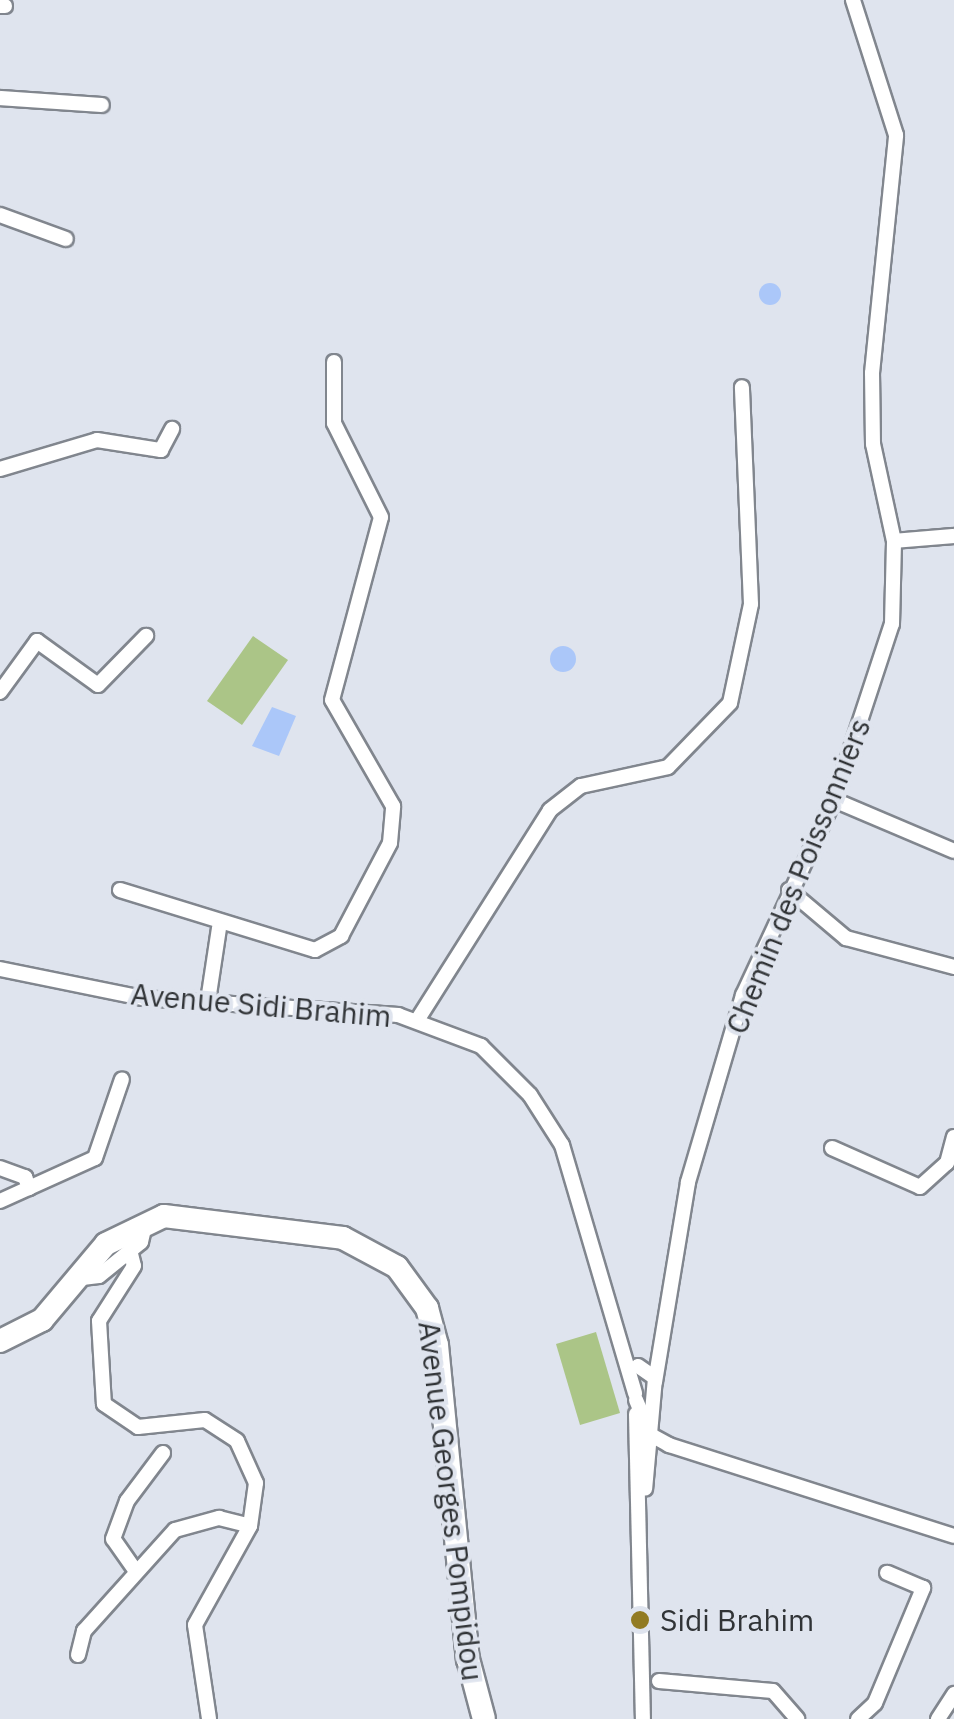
<!DOCTYPE html>
<html>
<head>
<meta charset="utf-8">
<style>
  body { margin:0 }
  #map { position:relative; width:954px; height:1719px; overflow:hidden; background:#dfe4ee; font-family:"IBM Plex Sans",sans-serif }
  div>[style] { position:absolute }
  .green>* { inset:0; background:#abc587 }
  .water>* { inset:0; background:#abc7f9 }
  .round { border-radius:50% }
  .roads { filter:drop-shadow(2px 0 #81868e) drop-shadow(-2px 0 #81868e) drop-shadow(0 2px #81868e) drop-shadow(0 -2px #81868e) }
  .minor>* { height:14px; margin:-7px; padding:0 7px; transform-origin:7px; border-radius:7px; background:#fff }
  .primary>* { height:22px; margin:-11px; padding:0 11px; transform-origin:11px; border-radius:11px; background:#fff }
  .dots>* { width:28px; height:28px; translate:-50% -50%; box-sizing:border-box; border:5px solid #dfe4ee; border-radius:50% }
  span { translate:-50% -50%; white-space:nowrap; text-align:center; line-height:1.15; -webkit-text-stroke:8px #dfe4ee; paint-order:stroke }
  .street-label { font-size:30px; color:#303336 }
  .poi-label { font-size:30px; color:#303336 }
  .left { translate:0 -50%; text-align:left }
</style>
</head>
<body>
<div id="map">
  <div class="green">
    <div style="clip-path:polygon(253px 636px,288px 660px,242px 725px,207px 701px)"></div>
    <div style="clip-path:polygon(596px 1332px,620px 1413px,580px 1425px,556px 1344px)"></div>
  </div>
  <div class="water">
    <div class="round" style="left:759px;top:283px;width:22px;height:22px"></div>
    <div class="round" style="left:550px;top:646px;width:26px;height:26px"></div>
    <div style="clip-path:polygon(272px 707px,296px 716px,279px 756px,252px 746px)"></div>
  </div>
  <div class="roads">
    <div class="minor">
      <div style="left:0;top:6px;width:5px"></div>
      <div style="left:0;top:98px;width:102px;rotate:3.9deg"></div>
      <div style="left:0;top:215px;width:70px;rotate:20deg"></div>
      <div style="left:0;top:469px;width:101px;rotate:-16.6deg"></div>
      <div style="left:97px;top:440px;width:65px;rotate:8.9deg"></div>
      <div style="left:161px;top:450px;width:24px;rotate:-62deg"></div>
      <div style="left:894px;top:541px;width:60px;rotate:-4.8deg"></div>
      <div style="left:0;top:692px;width:63px;rotate:-54deg"></div>
      <div style="left:37px;top:641px;width:75px;rotate:35.8deg"></div>
      <div style="left:98px;top:685px;width:69px;rotate:-45.6deg"></div>
      <div style="left:834px;top:800px;width:130px;rotate:23deg"></div>
      <div style="left:120px;top:890px;width:204px;rotate:17.1deg"></div>
      <div style="left:315px;top:950px;width:30px;rotate:-28deg"></div>
      <div style="left:341px;top:936px;width:105px;rotate:-62.2deg"></div>
      <div style="left:390px;top:843px;width:37px;rotate:-85deg"></div>
      <div style="left:393px;top:806px;width:122px;rotate:-119.9deg"></div>
      <div style="left:332px;top:700px;width:189px;rotate:-75deg"></div>
      <div style="left:381px;top:517px;width:105px;rotate:-116.6deg"></div>
      <div style="left:334px;top:423px;width:61px;rotate:-90deg"></div>
      <div style="left:789px;top:890px;width:75px;rotate:40.1deg"></div>
      <div style="left:846px;top:938px;width:112px;rotate:15deg"></div>
      <div style="left:0;top:969px;width:146px;rotate:11.5deg"></div>
      <div style="left:143px;top:998px;width:256px;rotate:3.8deg"></div>
      <div style="left:398px;top:1015px;width:89px;rotate:20.5deg"></div>
      <div style="left:481px;top:1046px;width:69px;rotate:45deg"></div>
      <div style="left:530px;top:1095px;width:59px;rotate:57.4deg"></div>
      <div style="left:562px;top:1145px;width:259px;rotate:73.6deg"></div>
      <div style="left:208px;top:1001px;width:74px;rotate:-81.4deg"></div>
      <div style="left:418px;top:1019px;width:247px;rotate:-57.7deg"></div>
      <div style="left:550px;top:810px;width:39px;rotate:-38deg"></div>
      <div style="left:581px;top:786px;width:89px;rotate:-12.3deg"></div>
      <div style="left:668px;top:767px;width:89px;rotate:-45.9deg"></div>
      <div style="left:730px;top:703px;width:101px;rotate:-78deg"></div>
      <div style="left:751px;top:604px;width:217px;rotate:-92.4deg"></div>
      <div style="left:832px;top:1148px;width:96px;rotate:23.9deg"></div>
      <div style="left:920px;top:1187px;width:36px;rotate:-42deg"></div>
      <div style="left:947px;top:1163px;width:27px;rotate:-75deg"></div>
      <div style="left:0;top:1168px;width:27px;rotate:20deg"></div>
      <div style="left:25px;top:1177px;width:12px;rotate:70deg"></div>
      <div style="left:0;top:1201px;width:104px;rotate:-24.4deg"></div>
      <div style="left:95px;top:1158px;width:83px;rotate:-71.1deg"></div>
      <div style="left:130px;top:1250px;width:16px;rotate:76deg"></div>
      <div style="left:134px;top:1266px;width:65px;rotate:122.5deg"></div>
      <div style="left:99px;top:1321px;width:83px;rotate:86.6deg"></div>
      <div style="left:104px;top:1404px;width:41px;rotate:34.1deg"></div>
      <div style="left:138px;top:1427px;width:67px;rotate:-6deg"></div>
      <div style="left:205px;top:1420px;width:38px;rotate:33deg"></div>
      <div style="left:237px;top:1441px;width:46px;rotate:65.7deg"></div>
      <div style="left:256px;top:1483px;width:43px;rotate:97.9deg"></div>
      <div style="left:74px;top:1279px;width:25px;rotate:-7deg"></div>
      <div style="left:99px;top:1276px;width:54px;rotate:-39deg"></div>
      <div style="left:141px;top:1242px;width:18px;rotate:-77deg"></div>
      <div style="left:638px;top:1366px;width:21px;rotate:35deg"></div>
      <div style="left:655px;top:1378px;width:111px;rotate:95.1deg"></div>
      <div style="left:655px;top:1382px;width:203px;rotate:-80.6deg"></div>
      <div style="left:688px;top:1182px;width:195px;rotate:-73.6deg"></div>
      <div style="left:743px;top:995px;width:215px;rotate:-65deg"></div>
      <div style="left:834px;top:800px;width:185px;rotate:-71.8deg"></div>
      <div style="left:892px;top:624px;width:83px;rotate:-88.6deg"></div>
      <div style="left:894px;top:541px;width:99px;rotate:-102.2deg"></div>
      <div style="left:873px;top:444px;width:71px;rotate:-90.8deg"></div>
      <div style="left:872px;top:373px;width:239px;rotate:-84.2deg"></div>
      <div style="left:896px;top:135px;width:142px;rotate:-107.7deg"></div>
      <div style="left:636px;top:1400px;width:38px;rotate:67deg"></div>
      <div style="left:651px;top:1435px;width:21px;rotate:29deg"></div>
      <div style="left:669px;top:1445px;width:299px;rotate:17.7deg"></div>
      <div style="left:636px;top:1414px;width:305px;rotate:88.7deg"></div>
      <div style="left:135px;top:1570px;width:38px;rotate:-125deg"></div>
      <div style="left:113px;top:1539px;width:40px;rotate:-69.8deg"></div>
      <div style="left:127px;top:1501px;width:60px;rotate:-53.1deg"></div>
      <div style="left:78px;top:1655px;width:25px;rotate:-76deg"></div>
      <div style="left:84px;top:1631px;width:136px;rotate:-48deg"></div>
      <div style="left:175px;top:1530px;width:46px;rotate:-15.3deg"></div>
      <div style="left:219px;top:1518px;width:32px;rotate:14deg"></div>
      <div style="left:250px;top:1526px;width:113px;rotate:119.1deg"></div>
      <div style="left:195px;top:1625px;width:95px;rotate:81.5deg"></div>
      <div style="left:659px;top:1681px;width:114px;rotate:5deg"></div>
      <div style="left:773px;top:1691px;width:37px;rotate:49deg"></div>
      <div style="left:858px;top:1719px;width:23px;rotate:-43deg"></div>
      <div style="left:875px;top:1703px;width:125px;rotate:-67.3deg"></div>
      <div style="left:923px;top:1588px;width:39px;rotate:-157deg"></div>
      <div style="left:938px;top:1719px;width:30px;rotate:-57deg"></div>
    </div>
    <div class="primary">
      <div style="left:0;top:1341px;width:47px;rotate:-26.6deg"></div>
      <div style="left:42px;top:1320px;width:99px;rotate:-49.9deg"></div>
      <div style="left:106px;top:1244px;width:64px;rotate:-25.8deg"></div>
      <div style="left:164px;top:1216px;width:180px;rotate:7deg"></div>
      <div style="left:343px;top:1238px;width:61px;rotate:28.2deg"></div>
      <div style="left:397px;top:1267px;width:51px;rotate:53.8deg"></div>
      <div style="left:427px;top:1308px;width:38px;rotate:75deg"></div>
      <div style="left:437px;top:1345px;width:316px;rotate:84.4deg"></div>
      <div style="left:468px;top:1659px;width:62px;rotate:75.1deg"></div>
    </div>
  </div>
  <div class="dots">
    <div style="left:640px;top:1620px;background:#927b22"></div>
  </div>
  <div class="street-label">
    <span style="left:798px;top:876px;rotate:-68deg">Chemin des Poissonniers</span>
    <span style="left:261px;top:1005px;rotate:5deg">Avenue Sidi Brahim</span>
    <span style="left:451px;top:1501px;rotate:83deg">Avenue Georges Pompidou</span>
  </div>
  <div class="poi-label">
    <span class="left" style="left:660px;top:1620px">Sidi Brahim</span>
  </div>
</div>
</body>
</html>
